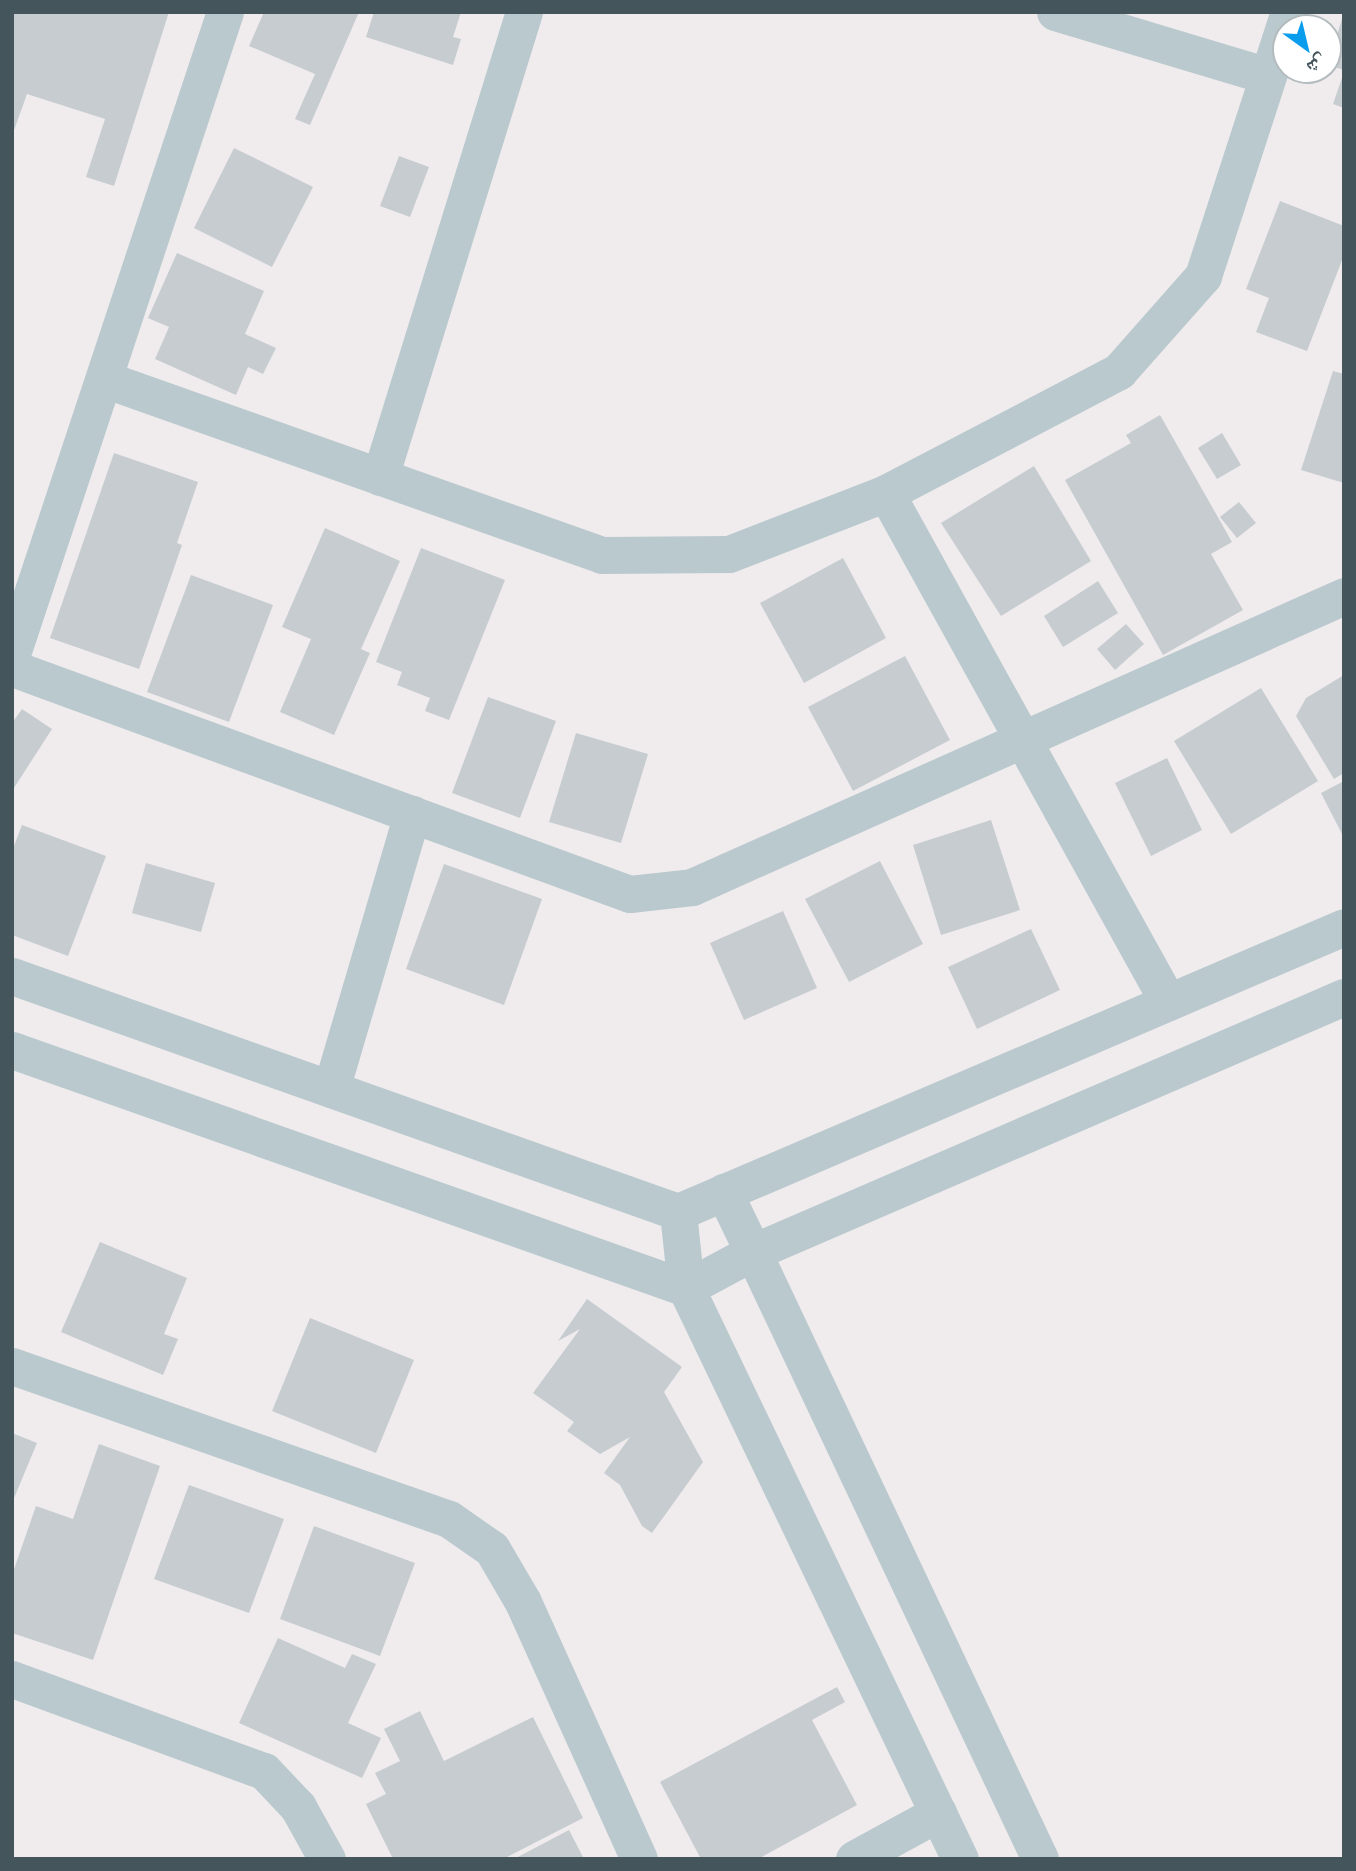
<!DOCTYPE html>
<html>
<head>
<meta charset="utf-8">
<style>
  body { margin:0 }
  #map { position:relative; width:1356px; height:1871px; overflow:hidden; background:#f0eced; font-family:"Asap Condensed","Noto Naskh Arabic",sans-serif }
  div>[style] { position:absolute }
  .building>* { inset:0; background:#c6ccd0 }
  .street>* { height:37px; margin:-18.5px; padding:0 18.5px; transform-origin:18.5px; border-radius:18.5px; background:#bac9ce }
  span { translate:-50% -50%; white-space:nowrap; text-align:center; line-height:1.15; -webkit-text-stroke:7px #fff; paint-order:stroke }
  .frame { position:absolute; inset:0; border:14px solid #44555c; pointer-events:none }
  .north { position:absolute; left:1272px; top:14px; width:70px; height:70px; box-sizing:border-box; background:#fff; border:2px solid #b4bbbe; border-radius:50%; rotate:146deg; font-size:19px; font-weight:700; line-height:28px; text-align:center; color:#44555c }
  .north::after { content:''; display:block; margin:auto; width:24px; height:32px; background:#0a9ced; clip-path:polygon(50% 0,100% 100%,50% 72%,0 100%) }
</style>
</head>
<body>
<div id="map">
  <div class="building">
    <div style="clip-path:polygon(12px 12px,169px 12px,114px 186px,86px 177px,105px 119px,27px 94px,12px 136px)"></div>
    <div style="clip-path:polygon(264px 12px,359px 12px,310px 125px,295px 119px,315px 74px,249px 46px)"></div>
    <div style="clip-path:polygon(374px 12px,461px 12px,453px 37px,461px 39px,453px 65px,366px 37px)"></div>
    <div style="clip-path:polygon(1344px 12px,1344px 70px,1328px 65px)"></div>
    <div style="clip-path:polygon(1343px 75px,1344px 75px,1344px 108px,1333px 104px)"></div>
    <div style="clip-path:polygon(234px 148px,313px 187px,272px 267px,194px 228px)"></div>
    <div style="clip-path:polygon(399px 156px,429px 167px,410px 217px,380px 206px)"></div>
    <div style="clip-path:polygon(1280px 201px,1344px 226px,1344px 255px,1307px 351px,1256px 332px,1269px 298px,1246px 289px)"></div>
    <div style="clip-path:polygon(177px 253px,264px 291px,245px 334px,276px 348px,263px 374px,248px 367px,236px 395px,155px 359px,169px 327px,148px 318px)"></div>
    <div style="clip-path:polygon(1333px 371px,1344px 374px,1344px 483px,1301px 470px)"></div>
    <div style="clip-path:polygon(1160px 415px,1232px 542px,1211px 554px,1243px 610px,1163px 655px,1065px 480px,1131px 443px,1126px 435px)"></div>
    <div style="clip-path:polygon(1222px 433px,1241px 465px,1217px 479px,1198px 448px)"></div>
    <div style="clip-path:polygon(114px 453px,198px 482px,177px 543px,182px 545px,139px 669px,50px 638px)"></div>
    <div style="clip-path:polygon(1034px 466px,1091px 561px,1001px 616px,941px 523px)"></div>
    <div style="clip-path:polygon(1239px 502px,1256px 523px,1237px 538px,1220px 517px)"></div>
    <div style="clip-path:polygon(325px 528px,400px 561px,361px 649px,370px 653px,334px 735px,280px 712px,311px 639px,282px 627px)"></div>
    <div style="clip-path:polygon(421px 548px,505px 580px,449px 720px,425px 711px,430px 698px,397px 685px,402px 672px,376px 662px)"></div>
    <div style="clip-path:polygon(843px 558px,886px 638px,804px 683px,760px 603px)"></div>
    <div style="clip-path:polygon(191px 575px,273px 605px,229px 722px,147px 692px)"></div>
    <div style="clip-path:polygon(1098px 581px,1118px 613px,1063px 647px,1044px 616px)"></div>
    <div style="clip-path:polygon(1126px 624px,1144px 644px,1115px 670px,1097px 649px)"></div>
    <div style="clip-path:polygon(905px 656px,950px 740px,853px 791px,808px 707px)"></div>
    <div style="clip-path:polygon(1344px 675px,1344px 773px,1334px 779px,1296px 716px,1306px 698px)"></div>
    <div style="clip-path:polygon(1261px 688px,1318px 781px,1231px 834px,1174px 741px)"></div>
    <div style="clip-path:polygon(488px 697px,556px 721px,520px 818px,452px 793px)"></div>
    <div style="clip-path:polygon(22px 709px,52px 729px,12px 791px,12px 723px)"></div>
    <div style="clip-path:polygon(576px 733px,648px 754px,621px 843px,549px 822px)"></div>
    <div style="clip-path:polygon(1167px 758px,1202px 830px,1151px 856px,1115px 783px)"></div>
    <div style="clip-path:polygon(1344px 781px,1344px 838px,1321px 793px)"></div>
    <div style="clip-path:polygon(991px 820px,1020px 910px,941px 935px,913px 845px)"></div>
    <div style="clip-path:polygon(22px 825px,106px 856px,68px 956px,12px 935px,12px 851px)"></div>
    <div style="clip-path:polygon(880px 861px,923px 944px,849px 982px,805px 899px)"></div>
    <div style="clip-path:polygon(146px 863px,215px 883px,201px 932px,132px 913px)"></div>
    <div style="clip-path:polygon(444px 864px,542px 899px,504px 1005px,406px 969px)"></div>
    <div style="clip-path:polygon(783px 911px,817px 988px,744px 1020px,710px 943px)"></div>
    <div style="clip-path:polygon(1031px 929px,1060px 990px,977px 1029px,948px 967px)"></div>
    <div style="clip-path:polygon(100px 1242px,187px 1278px,164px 1334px,178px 1339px,163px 1375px,61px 1332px)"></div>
    <div style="clip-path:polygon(587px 1299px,682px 1367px,664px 1392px,703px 1462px,652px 1533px,642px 1526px,620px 1485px,604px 1473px,630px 1437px,600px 1454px,567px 1431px,574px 1422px,533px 1393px,580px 1329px,558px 1341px)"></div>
    <div style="clip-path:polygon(310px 1318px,414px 1360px,376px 1453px,272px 1411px)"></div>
    <div style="clip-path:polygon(12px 1433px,37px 1443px,12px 1503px)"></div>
    <div style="clip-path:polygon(99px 1444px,160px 1466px,93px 1660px,12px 1633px,12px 1575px,36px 1506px,73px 1519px)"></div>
    <div style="clip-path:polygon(189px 1485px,284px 1519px,249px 1613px,154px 1579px)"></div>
    <div style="clip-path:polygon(314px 1526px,415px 1563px,380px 1656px,280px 1619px)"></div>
    <div style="clip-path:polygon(278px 1638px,345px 1668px,352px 1654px,376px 1664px,348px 1723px,381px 1738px,362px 1778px,239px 1723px)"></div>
    <div style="clip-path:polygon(837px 1687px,845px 1702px,812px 1720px,857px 1805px,758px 1859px,701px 1859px,660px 1782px)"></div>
    <div style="clip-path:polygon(420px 1711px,444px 1761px,533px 1717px,583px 1818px,503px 1859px,393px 1859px,366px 1804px,386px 1794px,375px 1773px,400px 1761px,384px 1729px)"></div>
    <div style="clip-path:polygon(569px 1830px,584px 1859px,514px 1859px)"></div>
  </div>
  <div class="street">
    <div style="left:1055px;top:12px;width:222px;rotate:16.7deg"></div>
    <div style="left:104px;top:379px;width:528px;rotate:19.46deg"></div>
    <div style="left:602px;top:555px;width:127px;rotate:-0.5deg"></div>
    <div style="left:729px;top:554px;width:168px;rotate:-21.2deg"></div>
    <div style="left:886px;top:493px;width:263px;rotate:-27.6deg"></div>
    <div style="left:1119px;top:371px;width:127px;rotate:-48.5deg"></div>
    <div style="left:1203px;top:276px;width:278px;rotate:-72deg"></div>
    <div style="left:380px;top:477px;width:487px;rotate:-72.8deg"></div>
    <div style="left:886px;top:493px;width:582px;rotate:61.01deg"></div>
    <div style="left:12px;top:654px;width:676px;rotate:-71.65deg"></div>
    <div style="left:12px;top:668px;width:658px;rotate:20.09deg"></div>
    <div style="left:630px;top:894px;width:62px;rotate:-6.4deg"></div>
    <div style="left:692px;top:887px;width:714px;rotate:-24.05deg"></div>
    <div style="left:12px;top:976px;width:707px;rotate:19.51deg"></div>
    <div style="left:678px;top:1212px;width:724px;rotate:-23.17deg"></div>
    <div style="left:12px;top:1050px;width:715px;rotate:19.45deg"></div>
    <div style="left:686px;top:1288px;width:633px;rotate:64.37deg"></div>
    <div style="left:331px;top:1089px;width:287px;rotate:-73.6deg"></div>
    <div style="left:678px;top:1212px;width:76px;rotate:84deg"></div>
    <div style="left:686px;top:1288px;width:76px;rotate:-28.2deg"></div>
    <div style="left:753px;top:1252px;width:67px;rotate:-115.8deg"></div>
    <div style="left:12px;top:1366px;width:463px;rotate:19.3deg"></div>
    <div style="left:449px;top:1519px;width:52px;rotate:34.9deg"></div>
    <div style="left:492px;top:1549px;width:61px;rotate:59.7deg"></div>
    <div style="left:523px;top:1602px;width:282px;rotate:65.7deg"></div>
    <div style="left:12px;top:1679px;width:268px;rotate:20.1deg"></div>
    <div style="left:264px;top:1771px;width:50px;rotate:46.6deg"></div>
    <div style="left:298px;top:1807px;width:60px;rotate:60.9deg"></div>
    <div style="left:854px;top:1859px;width:96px;rotate:-28.7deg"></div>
    <div style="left:1040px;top:1859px;width:671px;rotate:-115.31deg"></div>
    <div style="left:753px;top:1252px;width:644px;rotate:-23.34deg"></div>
  </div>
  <div class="frame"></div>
  <div class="north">ش</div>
</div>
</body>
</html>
